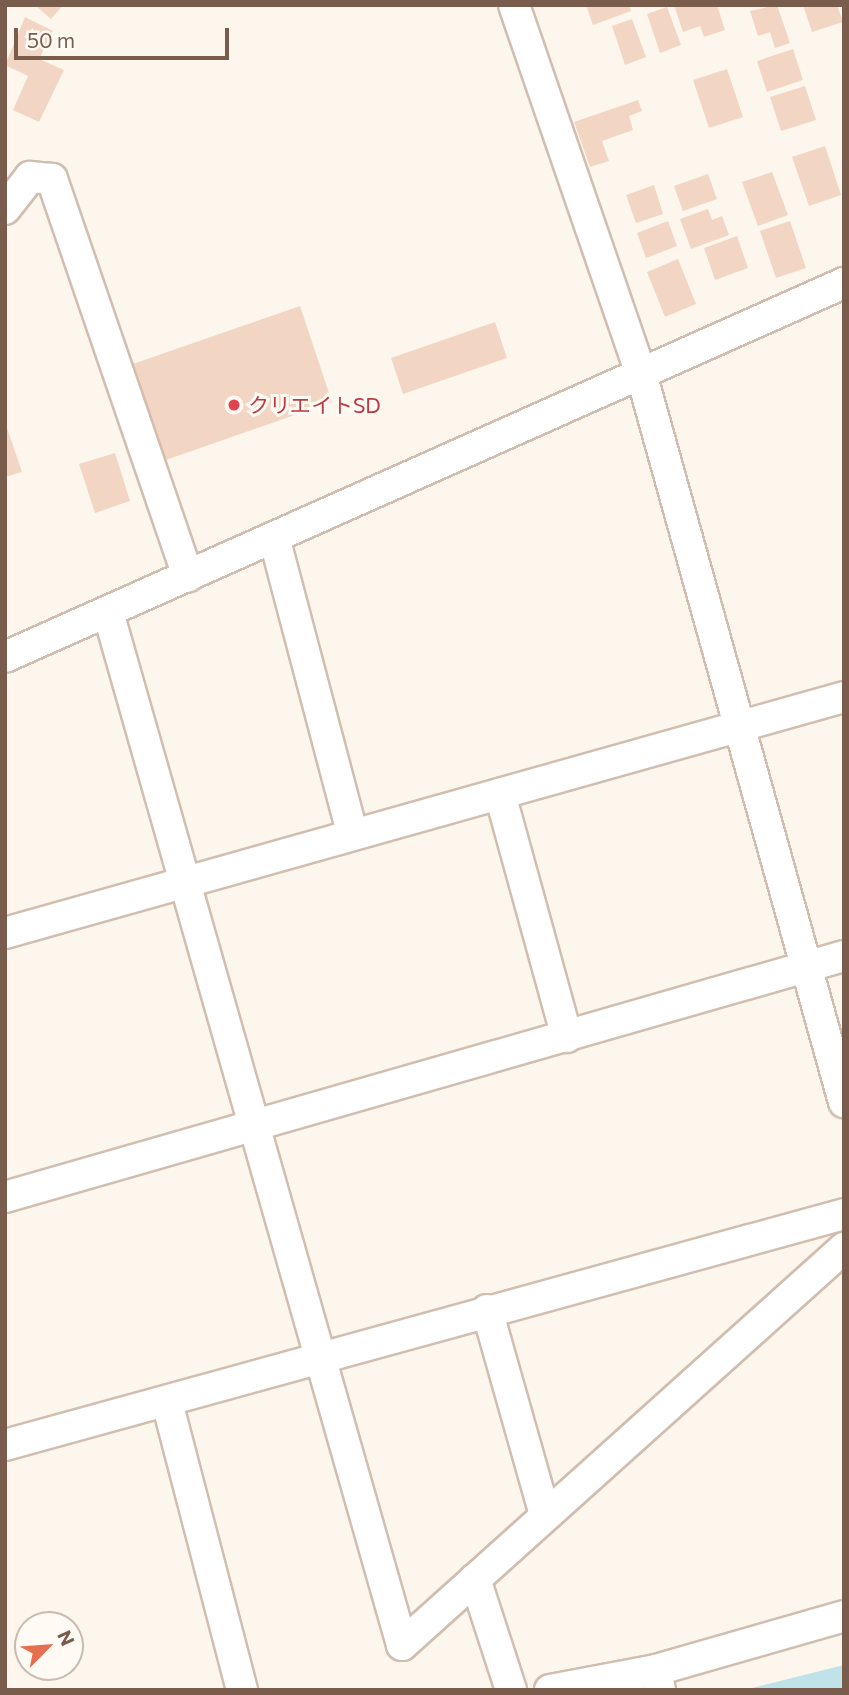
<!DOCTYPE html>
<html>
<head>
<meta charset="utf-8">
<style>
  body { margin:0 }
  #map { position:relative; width:849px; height:1695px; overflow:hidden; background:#fdf6ec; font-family:Commissioner,"Noto Sans JP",sans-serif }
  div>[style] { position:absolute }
  .water>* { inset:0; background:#bfe3e8 }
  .building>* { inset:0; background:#f3d5c3 }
  .roads { filter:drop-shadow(2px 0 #d1beb0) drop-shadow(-2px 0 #d1beb0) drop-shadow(0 2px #d1beb0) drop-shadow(0 -2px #d1beb0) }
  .minor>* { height:30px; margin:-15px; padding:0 15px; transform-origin:15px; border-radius:15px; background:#fff }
  .dots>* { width:19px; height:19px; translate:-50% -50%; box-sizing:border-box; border:4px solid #fffaf3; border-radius:50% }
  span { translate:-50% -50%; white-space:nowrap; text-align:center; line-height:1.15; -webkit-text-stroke:6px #fffaf3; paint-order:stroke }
  .health-label { font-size:21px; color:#be3a42 }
  .left { translate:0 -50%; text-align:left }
  .frame { position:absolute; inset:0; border:7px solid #7a5c4d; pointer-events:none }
  .north { position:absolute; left:14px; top:1611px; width:70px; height:70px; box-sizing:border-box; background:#fffaf3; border:2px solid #cabbb1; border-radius:50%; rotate:65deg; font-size:19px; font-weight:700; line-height:28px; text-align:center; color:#7a5c4d }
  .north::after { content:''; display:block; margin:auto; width:24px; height:32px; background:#e76f51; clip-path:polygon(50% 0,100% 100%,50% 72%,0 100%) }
  .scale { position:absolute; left:14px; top:28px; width:215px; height:32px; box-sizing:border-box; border:4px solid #7a5c4d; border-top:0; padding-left:9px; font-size:21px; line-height:24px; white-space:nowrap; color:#7a5c4d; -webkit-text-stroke:5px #fffaf3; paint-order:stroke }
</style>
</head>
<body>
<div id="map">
  <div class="water">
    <div style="clip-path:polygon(844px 1665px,844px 1690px,744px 1690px)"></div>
  </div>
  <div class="building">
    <div style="clip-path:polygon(35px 5px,63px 5px,51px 19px)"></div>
    <div style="clip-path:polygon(586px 5px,629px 5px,631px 11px,593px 25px)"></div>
    <div style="clip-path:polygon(674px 5px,717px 5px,725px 30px,704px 37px,700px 26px,683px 32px)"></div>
    <div style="clip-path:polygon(777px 5px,790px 43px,775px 48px,770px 32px,758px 36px,750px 11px)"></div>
    <div style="clip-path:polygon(803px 5px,837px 5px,843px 22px,812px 32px)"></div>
    <div style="clip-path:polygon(667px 7px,681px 45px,660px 53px,647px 14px)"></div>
    <div style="clip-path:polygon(25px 17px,53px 31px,39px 59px,64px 70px,39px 122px,13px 110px,28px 76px,5px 65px)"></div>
    <div style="clip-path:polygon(632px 19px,646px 57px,625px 65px,612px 26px)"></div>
    <div style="clip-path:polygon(793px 49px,803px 80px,767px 92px,757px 61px)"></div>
    <div style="clip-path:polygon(727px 69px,743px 117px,709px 128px,693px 80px)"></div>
    <div style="clip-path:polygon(805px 86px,816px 120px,781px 131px,770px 97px)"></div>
    <div style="clip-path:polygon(638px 100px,642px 111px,629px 116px,633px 130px,602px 141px,609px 161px,590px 167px,574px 122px)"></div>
    <div style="clip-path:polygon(825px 146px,841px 195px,809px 206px,792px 157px)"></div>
    <div style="clip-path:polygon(772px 172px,788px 215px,758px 226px,742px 182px)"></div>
    <div style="clip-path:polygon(708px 174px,717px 199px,683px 211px,674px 186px)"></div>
    <div style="clip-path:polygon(654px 185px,663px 214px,636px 223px,626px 195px)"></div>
    <div style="clip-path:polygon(708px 209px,712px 220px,722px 216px,729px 235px,691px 249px,680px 219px)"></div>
    <div style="clip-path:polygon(668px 221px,677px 246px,646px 258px,637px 233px)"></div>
    <div style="clip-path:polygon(790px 221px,806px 268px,776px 278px,760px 231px)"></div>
    <div style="clip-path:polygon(737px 236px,748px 268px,715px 280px,704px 248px)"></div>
    <div style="clip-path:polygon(678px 259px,696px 304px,665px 317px,647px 272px)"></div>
    <div style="clip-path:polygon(300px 306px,332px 402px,163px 461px,130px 365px)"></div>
    <div style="clip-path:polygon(495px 322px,507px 358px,403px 394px,391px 358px)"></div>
    <div style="clip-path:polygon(5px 422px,22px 472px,5px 477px)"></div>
    <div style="clip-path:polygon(115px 453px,130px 501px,95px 513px,79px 464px)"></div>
  </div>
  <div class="roads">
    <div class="minor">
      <div style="left:514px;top:5px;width:389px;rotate:71deg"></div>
      <div style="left:641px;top:373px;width:757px;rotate:74.44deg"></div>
      <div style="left:5px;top:209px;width:41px;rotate:-52deg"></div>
      <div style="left:30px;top:177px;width:22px;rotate:5deg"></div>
      <div style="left:52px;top:179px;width:420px;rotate:71.1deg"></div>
      <div style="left:274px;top:537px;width:308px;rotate:75.2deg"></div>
      <div style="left:108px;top:612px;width:1074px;rotate:74.11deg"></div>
      <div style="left:402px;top:1645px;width:594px;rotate:-41.93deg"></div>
      <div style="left:5px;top:657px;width:919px;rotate:-24.03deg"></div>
      <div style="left:500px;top:794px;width:252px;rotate:74.6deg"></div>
      <div style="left:5px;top:933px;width:872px;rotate:-15.71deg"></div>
      <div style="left:5px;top:1197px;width:873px;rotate:-16.03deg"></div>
      <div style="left:487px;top:1310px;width:213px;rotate:74.2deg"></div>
      <div style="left:167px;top:1402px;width:298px;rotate:75.4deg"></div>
      <div style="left:5px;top:1445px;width:870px;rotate:-15.39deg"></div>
      <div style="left:475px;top:1579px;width:117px;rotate:72deg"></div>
      <div style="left:550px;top:1690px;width:108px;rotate:-10.7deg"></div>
      <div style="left:660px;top:1690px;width:20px;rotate:-101deg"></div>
      <div style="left:656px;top:1670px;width:196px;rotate:-16deg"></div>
    </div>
  </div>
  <div class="dots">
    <div style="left:234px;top:405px;background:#e0444e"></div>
  </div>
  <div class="health-label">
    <span class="left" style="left:248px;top:405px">クリエイトSD</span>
  </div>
  <div class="frame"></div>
  <div class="north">N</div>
  <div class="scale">50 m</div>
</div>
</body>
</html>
